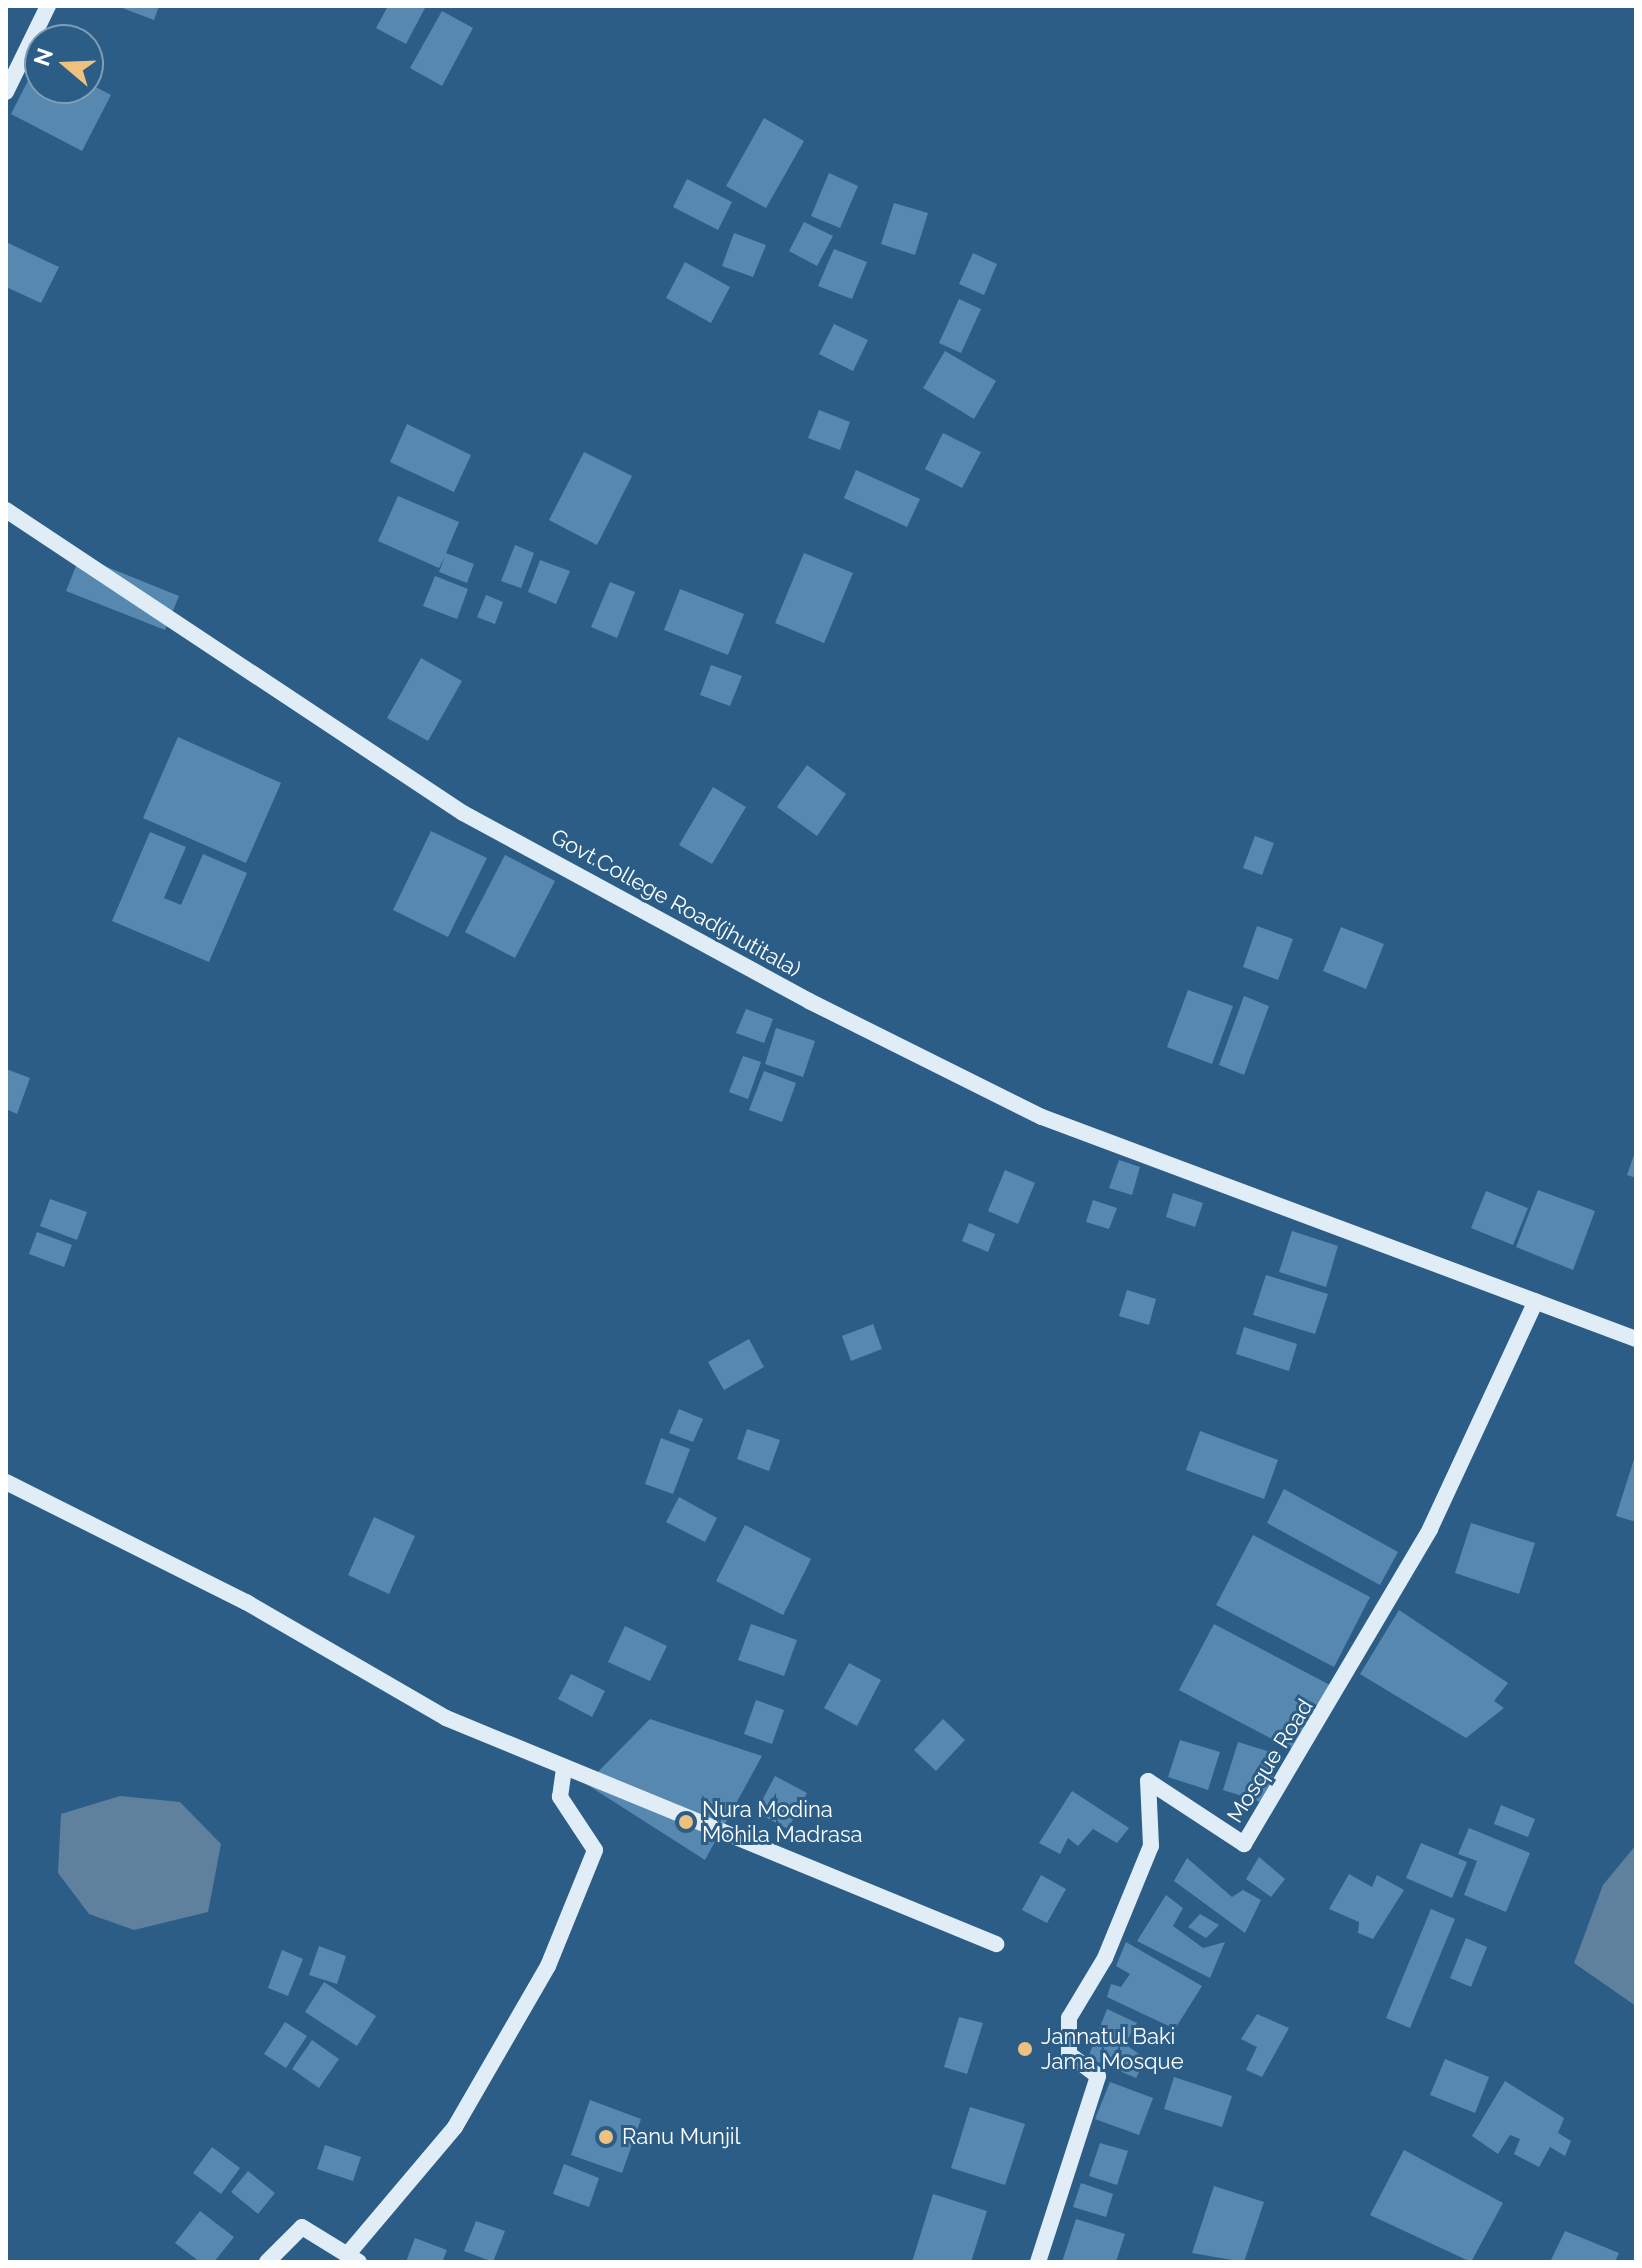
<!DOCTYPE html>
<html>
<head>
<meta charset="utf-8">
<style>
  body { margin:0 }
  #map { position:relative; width:1642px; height:2268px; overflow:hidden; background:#2b5d87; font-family:Raleway,sans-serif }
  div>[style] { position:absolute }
  .water>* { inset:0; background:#60819d }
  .building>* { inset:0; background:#5788b0 }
  .secondary>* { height:16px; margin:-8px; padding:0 8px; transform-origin:8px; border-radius:8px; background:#e0edf7 }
  .dots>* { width:22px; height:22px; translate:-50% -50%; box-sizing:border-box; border:4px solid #2b5d87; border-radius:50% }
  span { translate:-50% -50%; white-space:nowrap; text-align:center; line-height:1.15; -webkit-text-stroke:6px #2b5d87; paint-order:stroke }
  .street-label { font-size:22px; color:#fff }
  .poi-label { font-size:22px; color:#fff }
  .left { translate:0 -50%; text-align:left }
  .frame { position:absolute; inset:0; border:8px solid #fff; pointer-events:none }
  .north { position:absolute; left:24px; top:24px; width:80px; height:80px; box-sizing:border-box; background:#2b5d87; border:2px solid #809eb7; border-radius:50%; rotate:289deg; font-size:22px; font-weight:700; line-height:32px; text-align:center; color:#fff }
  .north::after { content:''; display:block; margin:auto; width:28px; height:36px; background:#eec17f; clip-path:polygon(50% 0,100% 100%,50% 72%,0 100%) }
</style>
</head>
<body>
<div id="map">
  <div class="water">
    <div style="clip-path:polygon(120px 1796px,180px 1802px,221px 1844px,208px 1912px,134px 1930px,89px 1914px,58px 1873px,61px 1814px)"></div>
    <div style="clip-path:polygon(1636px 1845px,1636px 2006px,1574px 1963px,1603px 1885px)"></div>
  </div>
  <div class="building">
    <div style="clip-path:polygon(117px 6px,159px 6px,154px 20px)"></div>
    <div style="clip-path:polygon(388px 6px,426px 6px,406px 44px,376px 28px)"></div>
    <div style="clip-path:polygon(442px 11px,473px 28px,442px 86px,410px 68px)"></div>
    <div style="clip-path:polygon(40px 57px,40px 88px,88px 83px,111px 95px,82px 151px,11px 114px)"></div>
    <div style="clip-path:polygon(764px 118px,804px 141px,766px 208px,726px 186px)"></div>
    <div style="clip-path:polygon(829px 173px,858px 186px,840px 228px,811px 216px)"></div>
    <div style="clip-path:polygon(687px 179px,732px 202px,718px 230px,673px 207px)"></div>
    <div style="clip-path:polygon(894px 203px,928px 213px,915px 255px,881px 244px)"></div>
    <div style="clip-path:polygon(804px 222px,833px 236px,817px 266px,789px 251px)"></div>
    <div style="clip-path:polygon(734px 233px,766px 245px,753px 277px,722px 266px)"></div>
    <div style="clip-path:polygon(6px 242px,59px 267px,41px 303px,6px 287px)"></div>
    <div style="clip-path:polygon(834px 249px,867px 262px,852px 299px,818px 286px)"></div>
    <div style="clip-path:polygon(973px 253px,997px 264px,984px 295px,959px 284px)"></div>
    <div style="clip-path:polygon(685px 262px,730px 287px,711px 323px,666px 298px)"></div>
    <div style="clip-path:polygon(959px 299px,981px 309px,961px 353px,939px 343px)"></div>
    <div style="clip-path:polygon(834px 324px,868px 340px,853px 371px,819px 354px)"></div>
    <div style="clip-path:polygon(945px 351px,996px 381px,974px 419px,923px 388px)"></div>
    <div style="clip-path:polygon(819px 410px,850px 422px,840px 450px,808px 438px)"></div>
    <div style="clip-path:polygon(407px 424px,471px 455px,454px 492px,390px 462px)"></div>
    <div style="clip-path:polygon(943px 433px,981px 452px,962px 488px,925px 469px)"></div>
    <div style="clip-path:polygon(584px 452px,632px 476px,597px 545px,549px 520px)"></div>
    <div style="clip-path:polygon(856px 470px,920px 499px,907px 527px,844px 498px)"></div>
    <div style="clip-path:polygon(398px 496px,459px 522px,446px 553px,474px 564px,467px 583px,439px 572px,445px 556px,439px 568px,378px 541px)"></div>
    <div style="clip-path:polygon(515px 545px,534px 553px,521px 588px,501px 581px)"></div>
    <div style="clip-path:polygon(804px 553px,853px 573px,824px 643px,775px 623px)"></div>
    <div style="clip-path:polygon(80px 556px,179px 596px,165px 630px,66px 591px)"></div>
    <div style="clip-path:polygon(540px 560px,570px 571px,556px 604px,528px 592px)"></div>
    <div style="clip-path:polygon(435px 576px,468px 589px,457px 619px,423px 606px)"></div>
    <div style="clip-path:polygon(610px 582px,635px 592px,617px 638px,591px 627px)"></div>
    <div style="clip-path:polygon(680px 589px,744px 614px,728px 655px,664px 630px)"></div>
    <div style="clip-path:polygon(486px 595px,503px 602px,495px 624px,477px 617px)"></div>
    <div style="clip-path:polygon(421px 658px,462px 681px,428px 741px,387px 718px)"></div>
    <div style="clip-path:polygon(711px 665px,742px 676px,730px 706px,700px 695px)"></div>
    <div style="clip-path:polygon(178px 737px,281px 783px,246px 863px,143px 818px)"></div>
    <div style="clip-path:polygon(807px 765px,846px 794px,817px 836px,777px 807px)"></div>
    <div style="clip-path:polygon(713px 787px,746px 807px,712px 864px,679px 845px)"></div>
    <div style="clip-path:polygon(431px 831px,487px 858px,448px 937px,393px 910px)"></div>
    <div style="clip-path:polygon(150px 832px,186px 847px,164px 898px,181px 905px,203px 854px,247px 873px,209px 962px,112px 921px)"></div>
    <div style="clip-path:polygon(1255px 836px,1274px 843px,1262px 875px,1243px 868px)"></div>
    <div style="clip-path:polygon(505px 855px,555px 881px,515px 958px,465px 932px)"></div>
    <div style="clip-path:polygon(1257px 926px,1293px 939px,1278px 980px,1243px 967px)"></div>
    <div style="clip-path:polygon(1341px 927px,1384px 944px,1366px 989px,1323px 971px)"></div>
    <div style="clip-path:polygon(1188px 990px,1233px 1006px,1212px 1064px,1167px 1047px)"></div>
    <div style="clip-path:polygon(1244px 996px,1269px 1006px,1244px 1075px,1219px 1065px)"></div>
    <div style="clip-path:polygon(746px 1009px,773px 1019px,764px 1043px,736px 1033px)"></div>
    <div style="clip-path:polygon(776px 1028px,815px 1041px,803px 1077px,765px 1064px)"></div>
    <div style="clip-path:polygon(743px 1056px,761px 1062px,748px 1099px,729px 1092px)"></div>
    <div style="clip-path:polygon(6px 1069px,30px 1078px,17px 1114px,6px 1109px)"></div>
    <div style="clip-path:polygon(764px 1071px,796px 1083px,782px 1122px,749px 1110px)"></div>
    <div style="clip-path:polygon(1636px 1149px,1636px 1178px,1627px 1175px)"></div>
    <div style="clip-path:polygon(1119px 1160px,1140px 1167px,1132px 1195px,1109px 1188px)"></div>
    <div style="clip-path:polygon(1005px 1170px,1035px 1183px,1018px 1224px,988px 1211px)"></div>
    <div style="clip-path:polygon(1538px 1190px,1595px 1211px,1573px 1270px,1516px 1247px)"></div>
    <div style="clip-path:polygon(1486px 1191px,1528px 1208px,1513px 1245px,1471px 1228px)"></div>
    <div style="clip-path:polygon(1173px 1193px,1203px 1203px,1195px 1227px,1166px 1217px)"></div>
    <div style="clip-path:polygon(50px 1199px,87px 1212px,77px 1240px,40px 1226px)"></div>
    <div style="clip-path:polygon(1093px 1200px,1117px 1208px,1109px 1229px,1086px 1222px)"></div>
    <div style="clip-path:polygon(969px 1223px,995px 1234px,988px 1252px,962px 1241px)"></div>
    <div style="clip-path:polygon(1292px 1231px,1338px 1246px,1326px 1287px,1279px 1272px)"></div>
    <div style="clip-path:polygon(37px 1232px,72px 1245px,64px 1267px,29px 1254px)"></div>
    <div style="clip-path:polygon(1266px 1275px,1328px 1294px,1315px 1334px,1253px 1315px)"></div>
    <div style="clip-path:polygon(1127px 1290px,1156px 1299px,1149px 1325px,1119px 1316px)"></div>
    <div style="clip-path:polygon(873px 1324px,882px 1349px,851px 1361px,842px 1336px)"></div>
    <div style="clip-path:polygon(1244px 1327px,1297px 1344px,1289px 1371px,1236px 1354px)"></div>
    <div style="clip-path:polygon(749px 1339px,764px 1367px,724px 1390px,708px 1362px)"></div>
    <div style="clip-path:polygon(679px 1409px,703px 1419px,693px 1442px,669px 1433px)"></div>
    <div style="clip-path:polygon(747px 1429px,780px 1440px,769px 1471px,737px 1459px)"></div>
    <div style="clip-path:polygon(1200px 1431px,1278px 1460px,1264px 1499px,1186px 1470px)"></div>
    <div style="clip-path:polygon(661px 1438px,690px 1449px,673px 1494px,645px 1484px)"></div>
    <div style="clip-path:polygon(1636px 1453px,1636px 1522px,1616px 1516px)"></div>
    <div style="clip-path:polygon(1284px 1489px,1398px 1552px,1380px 1585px,1267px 1523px)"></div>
    <div style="clip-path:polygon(679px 1497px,717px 1518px,705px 1542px,666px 1522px)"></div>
    <div style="clip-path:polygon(374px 1517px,415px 1536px,389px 1594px,348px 1575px)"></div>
    <div style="clip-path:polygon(1471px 1523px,1535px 1543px,1519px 1594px,1455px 1573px)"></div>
    <div style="clip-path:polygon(745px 1525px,811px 1559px,783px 1615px,716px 1581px)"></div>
    <div style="clip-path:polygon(1253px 1535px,1370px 1597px,1334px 1667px,1216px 1605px)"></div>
    <div style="clip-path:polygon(1399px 1610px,1508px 1683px,1494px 1701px,1504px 1708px,1466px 1738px,1360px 1674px)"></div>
    <div style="clip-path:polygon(751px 1624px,797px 1640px,784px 1676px,738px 1660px)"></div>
    <div style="clip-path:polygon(1214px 1624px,1330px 1685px,1295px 1751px,1179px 1690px)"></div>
    <div style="clip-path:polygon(625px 1626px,667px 1646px,650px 1681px,608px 1662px)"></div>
    <div style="clip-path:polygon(849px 1663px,881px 1680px,857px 1726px,824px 1708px)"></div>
    <div style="clip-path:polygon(571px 1674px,605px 1691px,592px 1717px,558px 1699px)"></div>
    <div style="clip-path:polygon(756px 1700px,784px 1710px,772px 1744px,744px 1734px)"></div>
    <div style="clip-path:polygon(650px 1719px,762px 1756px,705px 1860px,586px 1784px)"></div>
    <div style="clip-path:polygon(943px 1719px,965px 1740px,936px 1771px,914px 1750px)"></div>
    <div style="clip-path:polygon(1180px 1740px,1220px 1752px,1208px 1790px,1168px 1777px)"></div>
    <div style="clip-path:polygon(1238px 1742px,1280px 1755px,1264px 1803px,1223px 1790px)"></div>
    <div style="clip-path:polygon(775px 1776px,807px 1793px,788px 1829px,756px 1812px)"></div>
    <div style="clip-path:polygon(1072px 1791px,1129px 1828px,1117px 1843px,1093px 1829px,1078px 1846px,1068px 1838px,1060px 1854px,1039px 1843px)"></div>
    <div style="clip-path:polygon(1501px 1805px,1535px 1819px,1528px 1837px,1494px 1824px)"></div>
    <div style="clip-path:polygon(1469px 1828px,1530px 1853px,1506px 1912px,1464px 1895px,1477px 1861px,1458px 1854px)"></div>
    <div style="clip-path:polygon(1421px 1843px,1467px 1862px,1452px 1898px,1406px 1878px)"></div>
    <div style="clip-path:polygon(1259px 1857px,1285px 1879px,1271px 1897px,1246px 1879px)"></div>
    <div style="clip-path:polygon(1187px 1858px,1232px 1897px,1243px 1890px,1261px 1900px,1245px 1933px,1174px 1881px)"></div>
    <div style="clip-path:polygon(1349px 1874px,1372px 1887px,1377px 1875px,1404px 1890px,1373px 1939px,1358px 1933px,1359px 1922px,1329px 1909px)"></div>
    <div style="clip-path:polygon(1041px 1875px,1066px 1889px,1047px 1923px,1022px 1910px)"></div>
    <div style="clip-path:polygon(1166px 1895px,1183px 1908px,1173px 1926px,1203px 1948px,1225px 1942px,1210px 1978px,1137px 1941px)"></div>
    <div style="clip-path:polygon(1431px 1909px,1455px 1919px,1410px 2028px,1386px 2018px)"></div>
    <div style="clip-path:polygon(1200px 1914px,1219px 1925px,1206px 1938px,1188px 1927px)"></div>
    <div style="clip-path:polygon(1466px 1938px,1487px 1947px,1471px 1987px,1450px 1978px)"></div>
    <div style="clip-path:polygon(1126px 1942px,1202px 1986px,1175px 2029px,1107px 1997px,1111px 1984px,1121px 1987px,1130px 1974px,1116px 1966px)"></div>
    <div style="clip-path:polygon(319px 1946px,346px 1956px,337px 1984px,309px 1975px)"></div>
    <div style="clip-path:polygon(282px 1950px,303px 1959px,288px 1996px,268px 1988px)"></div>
    <div style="clip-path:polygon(324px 1982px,376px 2016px,357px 2046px,305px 2012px)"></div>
    <div style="clip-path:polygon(1107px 2009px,1137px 2023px,1125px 2044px,1146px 2059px,1136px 2078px,1088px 2058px)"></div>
    <div style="clip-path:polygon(1257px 2014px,1289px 2028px,1262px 2077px,1246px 2070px,1257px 2047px,1241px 2039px)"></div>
    <div style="clip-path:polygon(959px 2017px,983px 2023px,967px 2074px,944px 2067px)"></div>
    <div style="clip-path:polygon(285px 2022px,307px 2036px,286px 2068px,264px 2054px)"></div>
    <div style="clip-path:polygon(312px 2040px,339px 2059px,319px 2088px,292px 2069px)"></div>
    <div style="clip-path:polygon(1445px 2059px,1489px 2077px,1475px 2113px,1430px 2095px)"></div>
    <div style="clip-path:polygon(1174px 2077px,1232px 2096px,1222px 2127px,1164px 2109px)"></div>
    <div style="clip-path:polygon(1505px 2081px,1564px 2118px,1558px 2133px,1571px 2141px,1565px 2156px,1550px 2147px,1539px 2167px,1514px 2154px,1520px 2139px,1510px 2135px,1498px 2154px,1472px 2136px)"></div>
    <div style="clip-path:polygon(1110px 2082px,1153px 2098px,1139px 2135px,1095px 2119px)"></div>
    <div style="clip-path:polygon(590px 2100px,641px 2119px,622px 2173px,571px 2155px)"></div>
    <div style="clip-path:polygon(970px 2107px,1025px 2124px,1005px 2185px,951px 2168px)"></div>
    <div style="clip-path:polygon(1100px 2143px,1128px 2151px,1117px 2185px,1089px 2176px)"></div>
    <div style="clip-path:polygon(325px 2145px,361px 2157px,353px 2181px,317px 2169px)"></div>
    <div style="clip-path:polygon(212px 2147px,240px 2168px,221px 2194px,193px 2173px)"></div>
    <div style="clip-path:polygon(1404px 2150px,1503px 2203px,1471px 2262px,1370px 2215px)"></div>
    <div style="clip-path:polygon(564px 2164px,599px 2178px,589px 2207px,553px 2194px)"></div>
    <div style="clip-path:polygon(248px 2171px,275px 2193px,258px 2214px,231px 2192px)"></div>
    <div style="clip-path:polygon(1081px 2183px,1113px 2194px,1106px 2217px,1073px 2207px)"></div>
    <div style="clip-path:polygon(1214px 2186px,1264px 2202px,1244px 2262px,1192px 2253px)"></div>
    <div style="clip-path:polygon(933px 2194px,987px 2211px,971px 2262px,912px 2262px)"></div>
    <div style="clip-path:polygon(200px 2211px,234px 2237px,214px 2262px,200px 2262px,175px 2243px)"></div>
    <div style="clip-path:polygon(1076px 2219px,1125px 2234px,1116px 2262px,1062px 2262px)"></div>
    <div style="clip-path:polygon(476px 2221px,505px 2231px,493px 2262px,464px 2251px)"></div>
    <div style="clip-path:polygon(1565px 2231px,1619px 2253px,1615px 2262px,1550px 2262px)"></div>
    <div style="clip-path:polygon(415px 2238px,447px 2250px,442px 2262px,406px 2262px)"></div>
  </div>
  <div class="secondary">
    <div style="left:6px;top:92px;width:96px;rotate:-64deg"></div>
    <div style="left:6px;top:510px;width:548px;rotate:33.55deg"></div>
    <div style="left:463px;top:813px;width:394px;rotate:28.5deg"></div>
    <div style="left:809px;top:1001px;width:260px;rotate:26.5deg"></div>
    <div style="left:1042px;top:1117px;width:634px;rotate:20.49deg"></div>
    <div style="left:6px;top:1482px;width:268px;rotate:26.6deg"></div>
    <div style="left:246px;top:1602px;width:231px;rotate:30.1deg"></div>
    <div style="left:446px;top:1718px;width:595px;rotate:22.34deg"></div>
    <div style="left:347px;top:2255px;width:167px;rotate:-49.8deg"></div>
    <div style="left:455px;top:2127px;width:186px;rotate:-60deg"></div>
    <div style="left:548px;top:1966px;width:125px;rotate:-67.9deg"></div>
    <div style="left:595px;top:1850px;width:64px;rotate:-123.4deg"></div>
    <div style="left:560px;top:1797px;width:28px;rotate:-82deg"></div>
    <div style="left:267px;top:2262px;width:49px;rotate:-45deg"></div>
    <div style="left:302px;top:2227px;width:67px;rotate:31.6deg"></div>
    <div style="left:1038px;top:2262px;width:195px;rotate:-72.1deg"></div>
    <div style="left:1098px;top:2076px;width:36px;rotate:-143deg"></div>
    <div style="left:1069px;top:2054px;width:36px;rotate:-90deg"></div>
    <div style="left:1069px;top:2018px;width:70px;rotate:-59deg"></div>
    <div style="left:1105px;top:1958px;width:121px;rotate:-67.7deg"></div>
    <div style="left:1151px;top:1846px;width:65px;rotate:-92.6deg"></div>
    <div style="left:1148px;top:1781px;width:115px;rotate:33.3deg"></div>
    <div style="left:1244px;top:1844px;width:366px;rotate:-59.4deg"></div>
    <div style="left:1430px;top:1529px;width:251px;rotate:-65.1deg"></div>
  </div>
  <div class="dots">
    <div style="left:686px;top:1822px;background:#eec17f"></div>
    <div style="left:1025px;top:2049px;background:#eec17f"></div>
    <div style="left:606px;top:2137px;background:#eec17f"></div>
  </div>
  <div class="street-label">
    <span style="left:676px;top:903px;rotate:29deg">Govt.College Road(jhutitala)</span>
    <span style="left:1270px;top:1761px;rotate:-58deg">Mosque Road</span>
  </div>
  <div class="poi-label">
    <span class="left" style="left:702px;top:1822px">Nura Modina<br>Mohila Madrasa</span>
    <span class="left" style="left:1041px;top:2049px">Jannatul Baki<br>Jama Mosque</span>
    <span class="left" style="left:622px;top:2137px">Ranu Munjil</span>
  </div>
  <div class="frame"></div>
  <div class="north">N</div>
</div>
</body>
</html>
